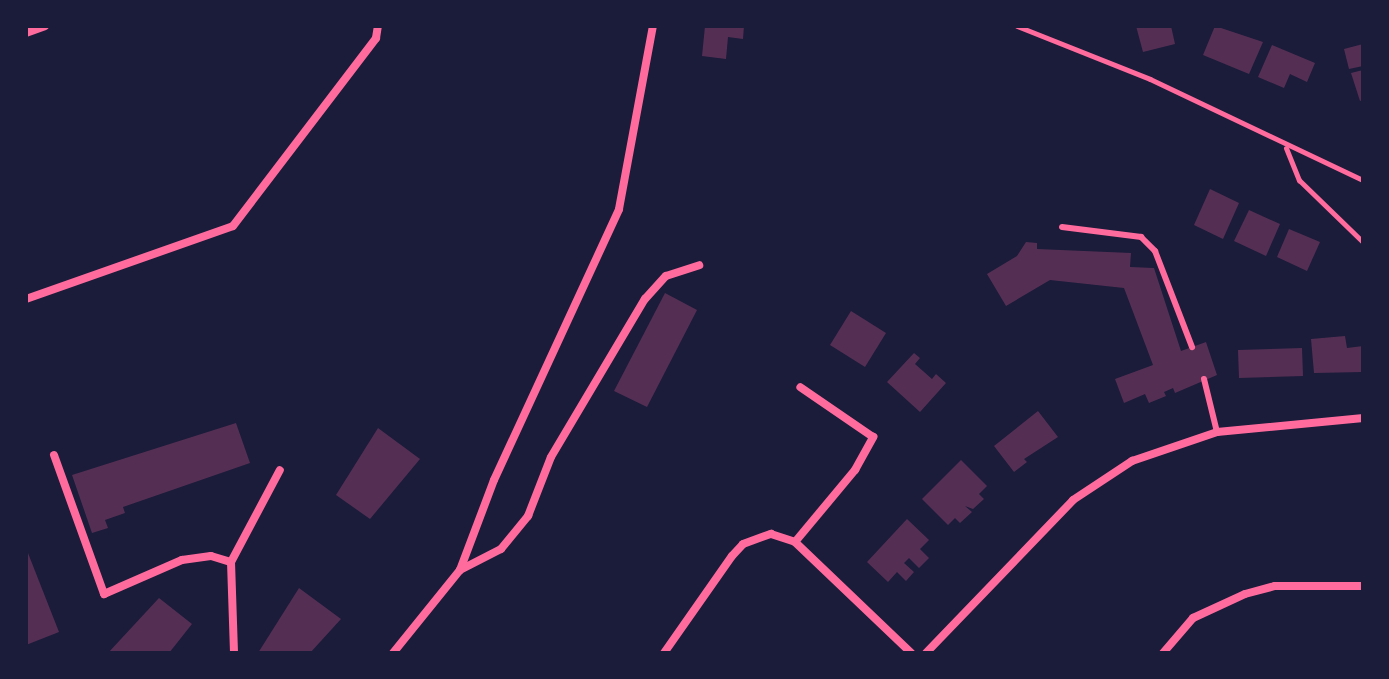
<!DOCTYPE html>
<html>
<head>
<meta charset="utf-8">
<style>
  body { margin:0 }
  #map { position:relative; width:1389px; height:679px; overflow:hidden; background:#1b1b3a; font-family:"Noto Serif",serif }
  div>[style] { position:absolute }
  .building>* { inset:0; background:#542f53 }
  .path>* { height:5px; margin:-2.5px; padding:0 2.5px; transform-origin:2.5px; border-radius:2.5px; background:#ff6b9d }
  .service>* { height:6px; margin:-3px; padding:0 3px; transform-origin:3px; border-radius:3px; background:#ff6b9d }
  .minor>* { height:8px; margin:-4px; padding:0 4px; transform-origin:4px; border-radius:4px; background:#ff6b9d }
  span { translate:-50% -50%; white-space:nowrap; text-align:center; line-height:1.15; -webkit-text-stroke:8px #1b1b3a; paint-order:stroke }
  .frame { position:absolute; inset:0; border:28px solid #1b1b3a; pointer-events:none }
</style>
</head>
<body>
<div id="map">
  <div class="building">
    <div style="clip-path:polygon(705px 26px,744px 26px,743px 39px,728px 37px,726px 59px,702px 56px)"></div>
    <div style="clip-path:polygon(1136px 26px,1171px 26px,1175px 44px,1143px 52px)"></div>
    <div style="clip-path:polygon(1215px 26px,1263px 42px,1249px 74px,1203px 55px)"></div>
    <div style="clip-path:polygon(1363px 44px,1363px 66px,1349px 69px,1344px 49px)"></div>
    <div style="clip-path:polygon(1272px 45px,1315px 63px,1307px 82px,1290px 74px,1284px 88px,1258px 77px)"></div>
    <div style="clip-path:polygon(1363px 70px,1363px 100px,1360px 101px,1351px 73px)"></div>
    <div style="clip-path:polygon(1210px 189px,1239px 203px,1223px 239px,1194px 225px)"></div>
    <div style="clip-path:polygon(1249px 210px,1280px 224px,1266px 256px,1234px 241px)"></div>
    <div style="clip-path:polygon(1289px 229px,1320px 242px,1307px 271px,1277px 257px)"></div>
    <div style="clip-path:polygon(1026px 242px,1037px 243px,1037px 249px,1131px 253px,1130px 267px,1154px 268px,1181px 351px,1206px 342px,1217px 375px,1175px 393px,1173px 388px,1164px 392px,1166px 396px,1149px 403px,1145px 394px,1124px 403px,1115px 379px,1153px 365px,1124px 288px,1050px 280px,1006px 306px,987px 274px,1017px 256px)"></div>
    <div style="clip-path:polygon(665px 293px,697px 310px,647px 407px,614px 391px)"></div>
    <div style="clip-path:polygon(851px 311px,886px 333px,865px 367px,830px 345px)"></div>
    <div style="clip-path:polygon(1345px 336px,1347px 348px,1363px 346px,1363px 372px,1314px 373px,1311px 339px)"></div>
    <div style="clip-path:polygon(1302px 348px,1303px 376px,1239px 378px,1238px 350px)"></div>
    <div style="clip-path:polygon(914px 353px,920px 358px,915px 364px,932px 379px,936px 374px,946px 383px,920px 412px,887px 382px)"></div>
    <div style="clip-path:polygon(1038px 411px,1058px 437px,1024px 459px,1027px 462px,1014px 472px,994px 446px)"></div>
    <div style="clip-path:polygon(236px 423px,250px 463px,123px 507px,125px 513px,105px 520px,108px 528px,92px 533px,72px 475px)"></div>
    <div style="clip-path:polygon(378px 428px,420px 459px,370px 519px,336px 495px)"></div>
    <div style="clip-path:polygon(961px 460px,987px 486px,979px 494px,984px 499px,973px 509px,965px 506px,972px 512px,960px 523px,955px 518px,948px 525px,922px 499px)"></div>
    <div style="clip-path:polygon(907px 519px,929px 540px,920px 549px,929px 558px,919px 568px,909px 558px,904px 563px,914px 572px,906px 581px,897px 572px,888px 582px,867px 562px)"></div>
    <div style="clip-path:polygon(26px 548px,59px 632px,26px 645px)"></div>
    <div style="clip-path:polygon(299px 588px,341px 619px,310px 653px,258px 653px)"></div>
    <div style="clip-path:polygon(159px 598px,192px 624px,169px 653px,108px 653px)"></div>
  </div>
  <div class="path">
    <div style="left:1017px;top:26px;width:143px;rotate:21.7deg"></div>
    <div style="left:1150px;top:79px;width:236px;rotate:25.4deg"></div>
    <div style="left:1286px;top:148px;width:35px;rotate:68deg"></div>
    <div style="left:1299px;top:180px;width:89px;rotate:44.1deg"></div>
  </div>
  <div class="service">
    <div style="left:1062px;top:227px;width:80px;rotate:7.2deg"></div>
    <div style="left:1141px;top:237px;width:20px;rotate:45deg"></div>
    <div style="left:1155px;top:251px;width:103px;rotate:68.9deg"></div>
    <div style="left:1204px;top:379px;width:55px;rotate:76.2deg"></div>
  </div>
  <div class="minor">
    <div style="left:26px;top:33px;width:20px;rotate:-20deg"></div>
    <div style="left:26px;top:299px;width:219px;rotate:-19.4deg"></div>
    <div style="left:233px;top:226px;width:236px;rotate:-52.7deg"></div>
    <div style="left:376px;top:38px;width:12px;rotate:-81deg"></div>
    <div style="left:54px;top:455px;width:148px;rotate:70.2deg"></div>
    <div style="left:104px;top:594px;width:85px;rotate:-23.6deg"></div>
    <div style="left:182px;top:560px;width:29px;rotate:-8deg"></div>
    <div style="left:211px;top:556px;width:21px;rotate:17deg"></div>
    <div style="left:231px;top:562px;width:91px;rotate:88.1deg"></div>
    <div style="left:795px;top:542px;width:94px;rotate:-50.2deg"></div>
    <div style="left:855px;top:470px;width:38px;rotate:-61deg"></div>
    <div style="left:873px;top:437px;width:88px;rotate:-145.6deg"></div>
    <div style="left:231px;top:562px;width:104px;rotate:-62deg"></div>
    <div style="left:460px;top:570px;width:46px;rotate:-27.1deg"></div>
    <div style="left:501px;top:549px;width:43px;rotate:-50.7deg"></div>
    <div style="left:528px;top:516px;width:63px;rotate:-68.7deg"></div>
    <div style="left:551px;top:457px;width:184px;rotate:-59.3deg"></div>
    <div style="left:645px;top:299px;width:31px;rotate:-48deg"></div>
    <div style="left:666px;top:276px;width:35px;rotate:-18deg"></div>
    <div style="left:393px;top:653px;width:107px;rotate:-51.1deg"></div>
    <div style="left:460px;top:570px;width:96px;rotate:-69.3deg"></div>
    <div style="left:494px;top:480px;width:298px;rotate:-65.2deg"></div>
    <div style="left:619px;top:209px;width:186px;rotate:-79.5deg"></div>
    <div style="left:664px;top:653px;width:118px;rotate:-55deg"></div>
    <div style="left:732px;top:556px;width:16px;rotate:-47deg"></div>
    <div style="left:743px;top:544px;width:30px;rotate:-20deg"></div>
    <div style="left:771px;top:534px;width:25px;rotate:18deg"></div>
    <div style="left:795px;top:542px;width:161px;rotate:43.7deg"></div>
    <div style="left:926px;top:653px;width:212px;rotate:-46.1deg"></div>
    <div style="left:1073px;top:500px;width:71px;rotate:-33.5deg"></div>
    <div style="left:1132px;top:461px;width:90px;rotate:-18.8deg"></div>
    <div style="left:1217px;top:432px;width:147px;rotate:-5.5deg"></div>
    <div style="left:1163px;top:653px;width:46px;rotate:-49.4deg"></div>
    <div style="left:1193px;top:618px;width:57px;rotate:-24.8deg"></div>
    <div style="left:1245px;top:594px;width:31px;rotate:-15deg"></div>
    <div style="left:1275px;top:586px;width:88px"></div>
  </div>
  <div class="frame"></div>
</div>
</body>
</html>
